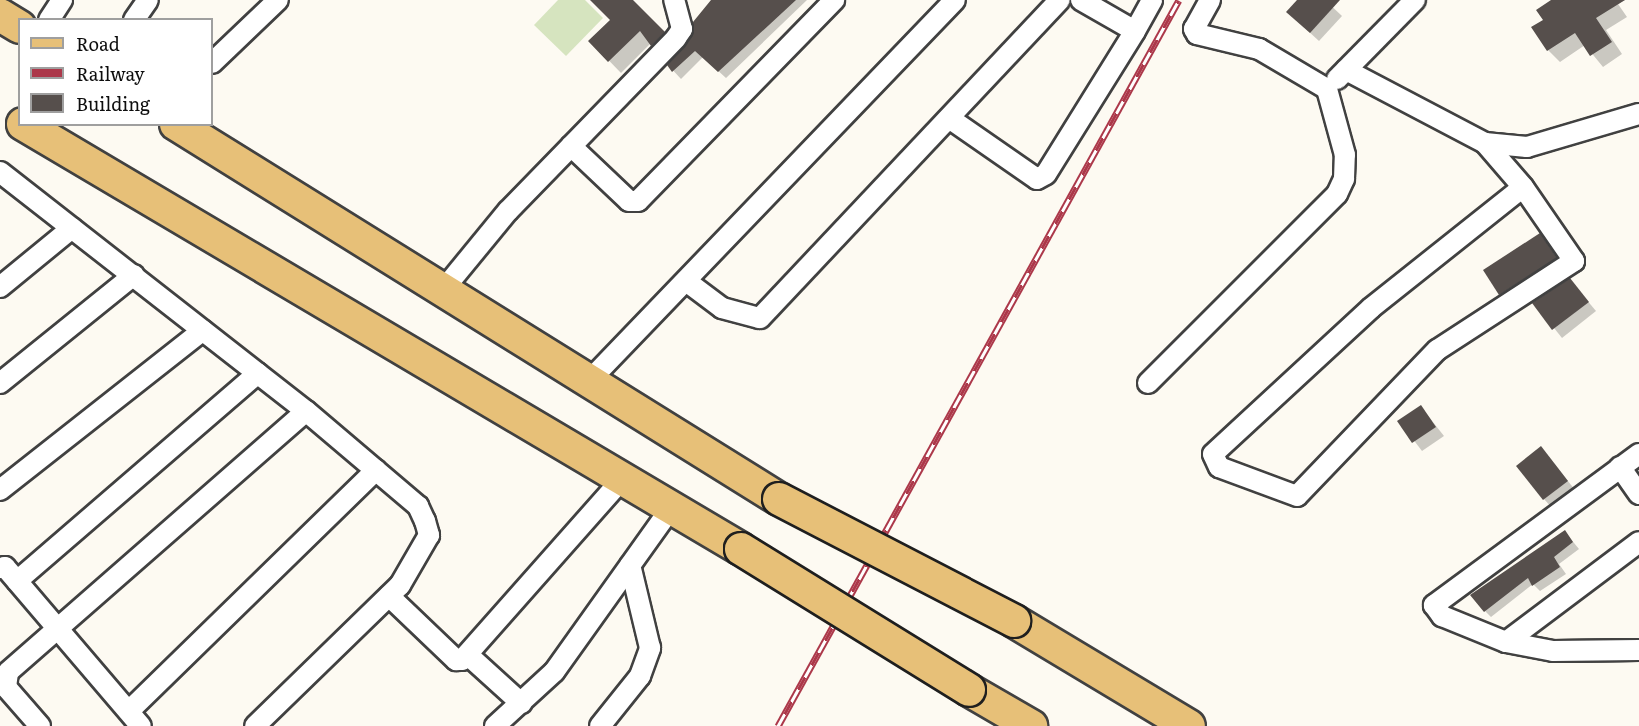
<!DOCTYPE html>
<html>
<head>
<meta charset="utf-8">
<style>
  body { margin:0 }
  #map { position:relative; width:1639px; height:726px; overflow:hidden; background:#fdfaf2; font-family:Literata,serif }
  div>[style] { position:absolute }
  .green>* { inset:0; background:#d6e4bf }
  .shadow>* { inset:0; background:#0003 }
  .building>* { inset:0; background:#564f4c }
  .roads { filter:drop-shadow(2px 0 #414141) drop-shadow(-2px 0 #414141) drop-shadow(0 2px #414141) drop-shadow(0 -2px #414141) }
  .street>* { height:20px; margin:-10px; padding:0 10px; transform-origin:10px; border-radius:10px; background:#fff }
  .primary>* { height:32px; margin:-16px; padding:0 16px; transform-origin:16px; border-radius:16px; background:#e7c078 }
  .rail>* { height:7px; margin-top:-3.5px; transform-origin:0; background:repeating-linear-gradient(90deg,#fff 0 14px,#ac384a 0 28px); box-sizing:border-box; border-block:2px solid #ac384a }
  .bridges { filter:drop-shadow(2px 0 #1f1f1f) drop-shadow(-2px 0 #1f1f1f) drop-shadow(0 2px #1f1f1f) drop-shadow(0 -2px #1f1f1f) }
  .primary-bridge>* { height:32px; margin:-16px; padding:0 16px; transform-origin:16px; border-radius:16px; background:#e7c078 }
  span { translate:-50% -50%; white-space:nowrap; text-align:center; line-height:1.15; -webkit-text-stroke:6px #fff; paint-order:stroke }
  .legend { position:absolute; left:18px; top:18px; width:195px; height:108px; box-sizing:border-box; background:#fff; border:2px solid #9f9f9f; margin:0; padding:8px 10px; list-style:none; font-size:18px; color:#0e0e0e }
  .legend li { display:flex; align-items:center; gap:12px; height:30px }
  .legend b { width:30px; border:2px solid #9f9f9f }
</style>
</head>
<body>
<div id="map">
  <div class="green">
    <div style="clip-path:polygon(558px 0,585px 0,603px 18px,566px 56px,534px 25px)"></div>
  </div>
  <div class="shadow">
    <div style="clip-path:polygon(592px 0,630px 0,676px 45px,664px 57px,651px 43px,621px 73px,590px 41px,612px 20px)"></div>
    <div style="clip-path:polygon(714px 0,807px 0,726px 78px,703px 57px,681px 79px,668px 65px)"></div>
    <div style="clip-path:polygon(1299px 0,1325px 0,1342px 16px,1319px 41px,1296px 20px)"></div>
    <div style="clip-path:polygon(1554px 0,1625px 0,1618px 4px,1627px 17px,1606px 30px,1622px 54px,1603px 67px,1585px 45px,1560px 62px,1548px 50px,1545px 20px)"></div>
    <div style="clip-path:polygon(1540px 235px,1564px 267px,1509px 303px,1485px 271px)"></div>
    <div style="clip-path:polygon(1570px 280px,1596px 311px,1562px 338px,1534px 303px)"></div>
    <div style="clip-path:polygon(1421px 407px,1444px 436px,1422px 451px,1399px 421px)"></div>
    <div style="clip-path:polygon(1549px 457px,1575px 490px,1552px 508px,1544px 499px)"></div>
    <div style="clip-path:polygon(1565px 532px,1579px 549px,1559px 564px,1566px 574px,1540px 591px,1533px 584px,1491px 617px,1485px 611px)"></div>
  </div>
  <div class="building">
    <div style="clip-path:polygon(590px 0,633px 0,665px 32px,651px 46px,640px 31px,608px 62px,588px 41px,610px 20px)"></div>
    <div style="clip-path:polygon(711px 0,796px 0,718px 72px,695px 51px,672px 72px,667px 65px,686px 45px,693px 22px)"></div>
    <div style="clip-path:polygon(1297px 0,1340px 0,1310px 33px,1286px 12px)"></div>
    <div style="clip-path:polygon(1551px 0,1625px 0,1596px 18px,1612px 42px,1590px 56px,1575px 33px,1547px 51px,1531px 27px,1543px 20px,1536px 10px)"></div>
    <div style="clip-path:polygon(1540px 233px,1557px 258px,1499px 295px,1483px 270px)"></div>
    <div style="clip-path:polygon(1570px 278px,1589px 302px,1552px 330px,1532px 303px)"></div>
    <div style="clip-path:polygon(1421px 405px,1436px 427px,1412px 443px,1397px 421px)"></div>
    <div style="clip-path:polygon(1541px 446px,1568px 481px,1543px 500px,1516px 466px)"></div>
    <div style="clip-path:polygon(1565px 530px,1573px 542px,1554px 557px,1560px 567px,1532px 586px,1528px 578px,1484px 612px,1470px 595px)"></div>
  </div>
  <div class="roads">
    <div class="street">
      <div style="left:1081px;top:0;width:62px;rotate:29.9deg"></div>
      <div style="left:1135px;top:31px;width:35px;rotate:-61deg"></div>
      <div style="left:49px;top:20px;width:24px;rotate:-57deg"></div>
      <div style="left:134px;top:20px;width:24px;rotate:-55deg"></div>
      <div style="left:212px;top:63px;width:91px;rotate:-43.7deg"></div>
      <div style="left:1346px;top:70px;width:157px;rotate:27.7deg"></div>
      <div style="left:1485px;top:143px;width:42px;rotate:5.4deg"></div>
      <div style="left:1527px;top:147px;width:117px;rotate:-16.4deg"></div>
      <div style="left:1337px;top:79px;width:111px;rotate:-45.4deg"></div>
      <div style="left:949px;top:118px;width:107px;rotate:34.7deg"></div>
      <div style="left:1037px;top:179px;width:10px;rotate:-29deg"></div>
      <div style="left:1046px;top:174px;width:168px;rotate:-58.1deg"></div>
      <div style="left:1485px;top:143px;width:58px;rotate:49.2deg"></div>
      <div style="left:1523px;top:187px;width:90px;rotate:55.4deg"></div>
      <div style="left:1574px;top:261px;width:163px;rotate:147deg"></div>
      <div style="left:1437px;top:350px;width:202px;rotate:133.8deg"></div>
      <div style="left:1297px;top:496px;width:83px;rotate:-159.6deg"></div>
      <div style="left:1219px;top:467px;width:14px;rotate:-115deg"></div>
      <div style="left:1213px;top:454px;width:215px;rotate:-42.7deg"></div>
      <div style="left:1371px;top:308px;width:194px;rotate:-38.5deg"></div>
      <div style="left:571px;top:146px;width:80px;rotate:43.5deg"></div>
      <div style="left:629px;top:201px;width:9px"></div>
      <div style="left:638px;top:201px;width:281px;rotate:-45.7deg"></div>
      <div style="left:0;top:172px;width:388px;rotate:38deg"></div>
      <div style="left:306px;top:411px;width:147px;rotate:40.3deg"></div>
      <div style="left:418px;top:506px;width:17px;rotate:65deg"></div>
      <div style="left:425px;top:521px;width:15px;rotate:74deg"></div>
      <div style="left:429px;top:535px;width:58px;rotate:120.1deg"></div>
      <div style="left:400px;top:585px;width:202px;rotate:135.8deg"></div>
      <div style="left:686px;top:281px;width:45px;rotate:36.9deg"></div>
      <div style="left:722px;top:308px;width:39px;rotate:15deg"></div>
      <div style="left:760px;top:318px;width:437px;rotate:-46.7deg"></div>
      <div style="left:0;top:287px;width:93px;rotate:-39.3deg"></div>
      <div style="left:443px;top:290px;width:102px;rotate:-50.6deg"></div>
      <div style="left:508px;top:211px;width:241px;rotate:-45.8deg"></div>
      <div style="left:676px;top:38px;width:11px;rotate:-56deg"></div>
      <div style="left:682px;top:29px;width:30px;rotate:-105deg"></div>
      <div style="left:589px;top:381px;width:528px;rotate:-46.15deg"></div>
      <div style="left:0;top:383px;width:172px;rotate:-38.9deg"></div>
      <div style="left:1148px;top:383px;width:267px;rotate:-45deg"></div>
      <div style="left:1337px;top:194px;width:17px;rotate:-65deg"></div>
      <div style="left:1344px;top:179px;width:24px;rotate:-88deg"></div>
      <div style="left:1345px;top:155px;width:68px;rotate:-105.3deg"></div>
      <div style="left:1327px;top:89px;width:79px;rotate:-149.5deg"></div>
      <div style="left:1259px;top:49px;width:64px;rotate:-166.4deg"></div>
      <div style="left:1197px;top:34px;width:6px;rotate:-121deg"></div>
      <div style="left:1194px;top:29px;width:33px;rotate:-61deg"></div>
      <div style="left:1639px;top:454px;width:255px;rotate:143.6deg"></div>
      <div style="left:1434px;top:605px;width:14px;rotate:54deg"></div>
      <div style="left:1442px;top:616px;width:69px;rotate:22.1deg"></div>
      <div style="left:1506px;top:642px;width:48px;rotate:10.8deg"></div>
      <div style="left:1553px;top:651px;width:86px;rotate:-0.7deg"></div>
      <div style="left:1620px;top:467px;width:33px;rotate:55deg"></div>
      <div style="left:0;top:490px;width:258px;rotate:-38.2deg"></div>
      <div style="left:0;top:568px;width:5px;rotate:-11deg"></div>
      <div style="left:5px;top:567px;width:209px;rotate:49.5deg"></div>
      <div style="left:17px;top:581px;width:318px;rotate:-40.8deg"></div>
      <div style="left:389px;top:596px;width:93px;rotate:43.7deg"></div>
      <div style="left:456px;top:660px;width:6px"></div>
      <div style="left:462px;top:660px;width:242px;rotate:-48.5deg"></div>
      <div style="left:1506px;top:642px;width:166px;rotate:-36.9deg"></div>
      <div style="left:468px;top:655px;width:72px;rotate:42.2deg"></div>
      <div style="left:129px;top:711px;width:345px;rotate:-44.3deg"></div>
      <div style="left:40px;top:726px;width:52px;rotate:-131.1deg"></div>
      <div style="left:6px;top:687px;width:15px;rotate:-82deg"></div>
      <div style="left:8px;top:672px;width:396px;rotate:-41.2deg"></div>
      <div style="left:495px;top:726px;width:80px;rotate:-42.5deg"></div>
      <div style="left:554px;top:672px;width:201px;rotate:-54.5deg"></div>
      <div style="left:600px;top:726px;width:64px;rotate:-51.3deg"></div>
      <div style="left:640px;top:676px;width:30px;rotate:-70deg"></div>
      <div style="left:650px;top:648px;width:85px;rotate:-103.5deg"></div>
    </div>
    <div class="primary">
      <div style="left:0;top:15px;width:23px;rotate:31deg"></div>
      <div style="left:23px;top:124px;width:834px;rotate:30.62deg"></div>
      <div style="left:176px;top:124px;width:710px;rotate:31.88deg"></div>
      <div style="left:1014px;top:621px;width:204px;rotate:31deg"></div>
      <div style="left:969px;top:690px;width:72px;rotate:30.1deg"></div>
    </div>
  </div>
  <div class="rail">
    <div style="left:778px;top:726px;width:829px;rotate:-61.09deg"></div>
  </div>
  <div class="bridges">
    <div class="primary-bridge">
      <div style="left:779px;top:499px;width:265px;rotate:27.4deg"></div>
      <div style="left:741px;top:549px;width:268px;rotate:31.7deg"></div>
    </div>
  </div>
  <ul class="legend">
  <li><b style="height:8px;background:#e7c078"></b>Road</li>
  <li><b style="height:8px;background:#ac384a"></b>Railway</li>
  <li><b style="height:16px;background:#564f4c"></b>Building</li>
  </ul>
</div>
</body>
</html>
